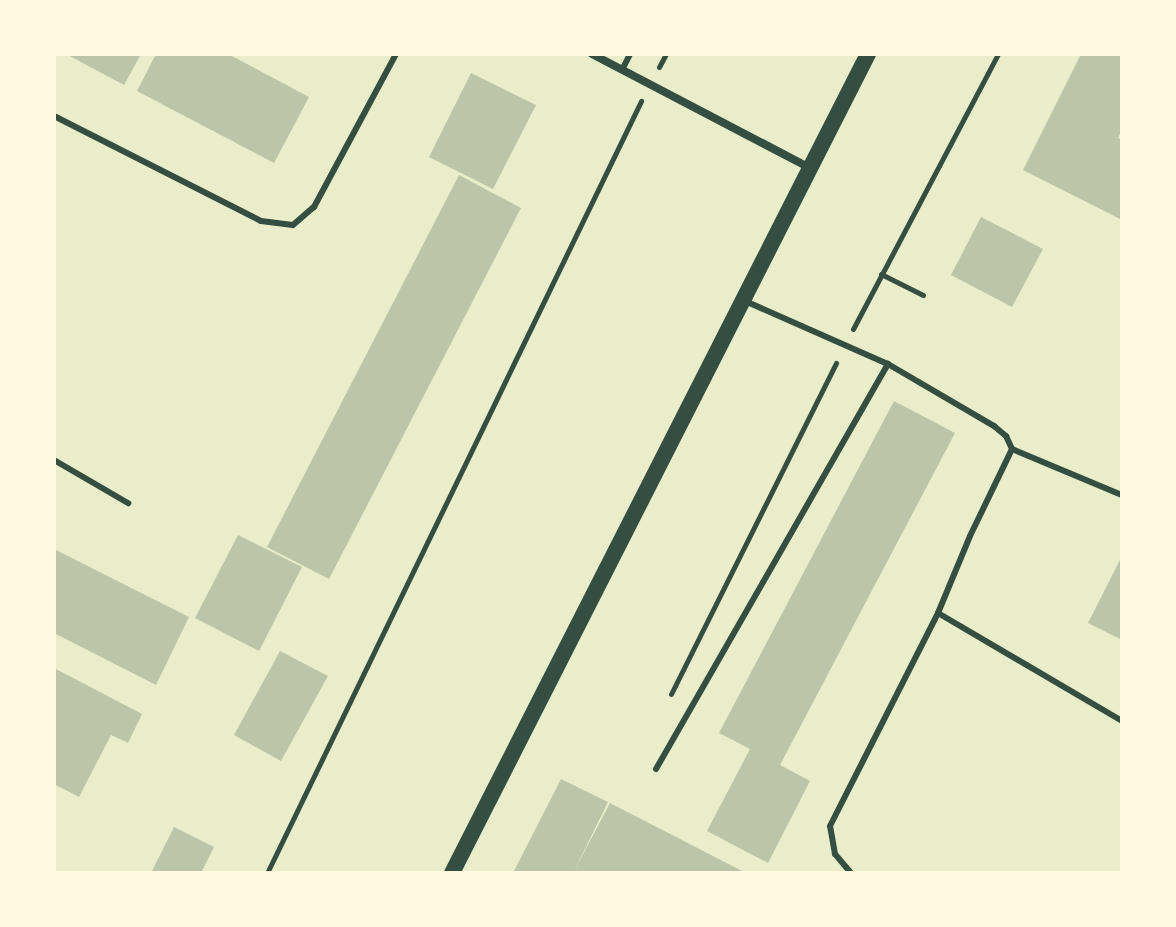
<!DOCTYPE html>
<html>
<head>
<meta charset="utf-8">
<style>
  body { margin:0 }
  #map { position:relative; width:1176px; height:927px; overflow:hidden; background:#e9edc9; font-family:Barlow,sans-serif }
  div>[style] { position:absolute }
  .building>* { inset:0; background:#bcc5a7 }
  .path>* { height:5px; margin:-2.5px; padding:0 2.5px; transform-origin:2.5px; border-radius:2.5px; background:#344e41 }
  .service>* { height:6px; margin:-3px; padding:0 3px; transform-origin:3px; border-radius:3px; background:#344e41 }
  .minor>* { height:8px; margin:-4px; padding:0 4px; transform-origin:4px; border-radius:4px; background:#344e41 }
  .secondary>* { height:16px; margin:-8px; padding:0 8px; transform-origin:8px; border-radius:8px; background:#344e41 }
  span { translate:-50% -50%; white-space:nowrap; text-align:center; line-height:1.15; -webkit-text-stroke:6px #fefae0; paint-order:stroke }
  .frame { position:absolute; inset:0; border:56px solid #fefae0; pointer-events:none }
</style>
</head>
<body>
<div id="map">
  <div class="building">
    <div style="clip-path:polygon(66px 54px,141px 54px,124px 85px)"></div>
    <div style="clip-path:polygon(156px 54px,228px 54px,309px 97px,274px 163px,137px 91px)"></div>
    <div style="clip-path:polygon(1081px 54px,1122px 54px,1122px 130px,1118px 138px,1122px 140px,1122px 220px,1023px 170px)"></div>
    <div style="clip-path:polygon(471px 73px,536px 105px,493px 189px,429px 157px)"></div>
    <div style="clip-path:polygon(459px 175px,521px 208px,329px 579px,267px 547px)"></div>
    <div style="clip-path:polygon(981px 217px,1043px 249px,1012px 307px,951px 275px)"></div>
    <div style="clip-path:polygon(894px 401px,955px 433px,780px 765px,810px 781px,768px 863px,707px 831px,750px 749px,719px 733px)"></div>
    <div style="clip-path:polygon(238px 535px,302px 567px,259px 651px,195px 618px)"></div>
    <div style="clip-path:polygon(54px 549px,189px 617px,156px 685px,54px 633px)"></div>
    <div style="clip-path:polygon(1122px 556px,1122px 640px,1088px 623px)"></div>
    <div style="clip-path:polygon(280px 651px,328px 676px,281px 761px,234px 735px)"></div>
    <div style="clip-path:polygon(54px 668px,142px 714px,128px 743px,111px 735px,79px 797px,54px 784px)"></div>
    <div style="clip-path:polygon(561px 779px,608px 802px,574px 871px,610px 803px,746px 873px,513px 873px)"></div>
    <div style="clip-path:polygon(174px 827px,214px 847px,201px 873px,151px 873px)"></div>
  </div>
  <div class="path">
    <div style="left:659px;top:67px;width:15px;rotate:-62deg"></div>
    <div style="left:881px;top:274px;width:47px;rotate:26.6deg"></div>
    <div style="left:853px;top:329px;width:311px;rotate:-62.2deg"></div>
    <div style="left:671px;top:694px;width:370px;rotate:-63.5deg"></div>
    <div style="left:267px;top:873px;width:858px;rotate:-64.15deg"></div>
  </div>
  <div class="service">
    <div style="left:622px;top:70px;width:18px;rotate:-63deg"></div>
    <div style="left:54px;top:116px;width:232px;rotate:26.9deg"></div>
    <div style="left:261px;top:221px;width:32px;rotate:7deg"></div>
    <div style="left:293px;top:225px;width:28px;rotate:-41deg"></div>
    <div style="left:314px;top:207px;width:174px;rotate:-61.8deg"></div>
    <div style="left:745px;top:301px;width:156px;rotate:23.8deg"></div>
    <div style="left:888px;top:364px;width:123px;rotate:30.3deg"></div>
    <div style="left:994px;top:426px;width:16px;rotate:40deg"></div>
    <div style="left:1006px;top:436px;width:14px;rotate:65deg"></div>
    <div style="left:1012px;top:449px;width:119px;rotate:22.7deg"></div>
    <div style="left:54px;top:460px;width:86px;rotate:30.2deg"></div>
    <div style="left:938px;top:613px;width:213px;rotate:30.4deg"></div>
    <div style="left:656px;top:769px;width:467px;rotate:-60.2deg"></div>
    <div style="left:851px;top:873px;width:25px;rotate:-130deg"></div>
    <div style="left:835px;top:854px;width:28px;rotate:-100deg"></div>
    <div style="left:830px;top:826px;width:239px;rotate:-63.1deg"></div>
    <div style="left:938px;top:613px;width:83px;rotate:-67.4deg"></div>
    <div style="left:970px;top:536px;width:97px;rotate:-64.2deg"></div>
  </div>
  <div class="minor">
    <div style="left:592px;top:54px;width:246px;rotate:27.6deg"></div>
  </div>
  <div class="secondary">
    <div style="left:452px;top:873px;width:919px;rotate:-63.07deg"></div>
  </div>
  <div class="frame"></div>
</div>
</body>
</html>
